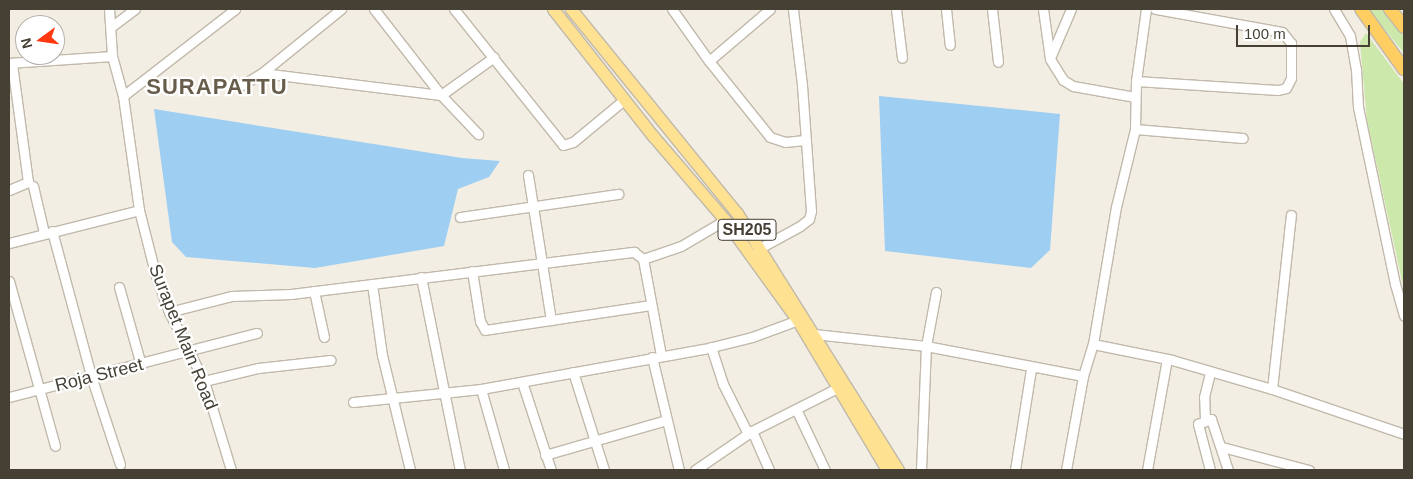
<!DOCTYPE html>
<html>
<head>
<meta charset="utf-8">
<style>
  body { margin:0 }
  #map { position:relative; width:1413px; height:479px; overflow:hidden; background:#f3eee4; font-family:Arial,sans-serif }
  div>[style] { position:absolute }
  .green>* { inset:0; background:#cce8ab }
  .water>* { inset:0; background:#9ecef2 }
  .roads { filter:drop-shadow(1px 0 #c1b9aa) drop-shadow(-1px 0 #c1b9aa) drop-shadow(0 1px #c1b9aa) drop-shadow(0 -1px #c1b9aa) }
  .minor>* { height:9px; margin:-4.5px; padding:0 4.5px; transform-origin:4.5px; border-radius:4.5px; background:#fff }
  .major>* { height:11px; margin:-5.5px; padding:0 5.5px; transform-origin:5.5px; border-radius:5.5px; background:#ffe291 }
  .highway>* { height:12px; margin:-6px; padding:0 6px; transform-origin:6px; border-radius:6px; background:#ffce63 }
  span { translate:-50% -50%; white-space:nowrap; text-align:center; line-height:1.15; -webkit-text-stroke:4.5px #fff; paint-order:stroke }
  .shield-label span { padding:1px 4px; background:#fff; border:1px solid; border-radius:4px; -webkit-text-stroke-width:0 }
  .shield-label { font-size:16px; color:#453f34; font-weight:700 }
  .street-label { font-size:18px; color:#453f34 }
  .district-label { font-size:22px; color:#685d4b; font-weight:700; letter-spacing:1px }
  .frame { position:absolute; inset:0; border:10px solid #453f34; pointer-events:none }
  .north { position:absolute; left:15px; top:15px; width:50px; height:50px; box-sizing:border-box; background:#fff; border:1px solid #b5b2ae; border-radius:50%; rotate:256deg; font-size:14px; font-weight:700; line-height:20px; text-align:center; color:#453f34 }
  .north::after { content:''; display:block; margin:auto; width:18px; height:22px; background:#ff380f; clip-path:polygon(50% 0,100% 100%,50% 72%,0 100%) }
  .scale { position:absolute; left:1236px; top:25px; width:134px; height:22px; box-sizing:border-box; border:2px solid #453f34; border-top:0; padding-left:6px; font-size:15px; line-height:18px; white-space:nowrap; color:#453f34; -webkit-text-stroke:4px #fff; paint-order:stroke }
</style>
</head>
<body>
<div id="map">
  <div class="green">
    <div style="clip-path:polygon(1368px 9px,1382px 9px,1399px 30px,1404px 37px,1404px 53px)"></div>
    <div style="clip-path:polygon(1366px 33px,1404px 84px,1404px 290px,1367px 120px,1360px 42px)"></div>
  </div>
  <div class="water">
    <div style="clip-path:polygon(879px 96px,1060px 114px,1050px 250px,1031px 268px,885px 251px)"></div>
    <div style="clip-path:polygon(154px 109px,462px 158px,500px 161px,489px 177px,458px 189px,444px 246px,315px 268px,186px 257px,172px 242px)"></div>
  </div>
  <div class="roads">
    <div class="minor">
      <div style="left:109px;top:9px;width:47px;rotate:86.3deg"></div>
      <div style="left:112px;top:56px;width:41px;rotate:74.6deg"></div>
      <div style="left:123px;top:96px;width:115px;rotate:82deg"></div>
      <div style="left:139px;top:210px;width:65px;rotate:75.7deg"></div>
      <div style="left:155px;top:273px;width:41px;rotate:70.3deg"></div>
      <div style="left:169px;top:312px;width:77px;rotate:63.1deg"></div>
      <div style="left:204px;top:381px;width:93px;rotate:73.1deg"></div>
      <div style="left:374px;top:9px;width:109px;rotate:52.1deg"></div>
      <div style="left:441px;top:95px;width:54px;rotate:46.5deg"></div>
      <div style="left:454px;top:9px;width:174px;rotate:51.3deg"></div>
      <div style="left:563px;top:145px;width:10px;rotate:-17deg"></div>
      <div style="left:573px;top:142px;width:67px;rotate:-39.6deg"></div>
      <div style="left:672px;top:9px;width:64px;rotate:54.6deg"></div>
      <div style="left:770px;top:9px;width:80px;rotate:139.6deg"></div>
      <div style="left:709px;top:61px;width:97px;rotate:51.2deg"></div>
      <div style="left:770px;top:137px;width:16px;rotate:18deg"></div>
      <div style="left:785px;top:142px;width:20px;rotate:-6deg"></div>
      <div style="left:896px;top:9px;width:49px;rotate:83deg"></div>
      <div style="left:946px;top:9px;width:36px;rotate:84deg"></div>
      <div style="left:992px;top:9px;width:53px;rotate:83.5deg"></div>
      <div style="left:1043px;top:9px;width:50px;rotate:82deg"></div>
      <div style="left:1050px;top:59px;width:25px;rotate:58deg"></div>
      <div style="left:1063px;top:80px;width:12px;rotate:31deg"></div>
      <div style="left:1073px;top:86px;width:63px;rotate:10.1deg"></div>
      <div style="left:1334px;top:9px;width:31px;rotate:59deg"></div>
      <div style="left:1350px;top:36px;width:34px;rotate:80deg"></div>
      <div style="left:1356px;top:69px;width:38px;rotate:87deg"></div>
      <div style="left:1358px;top:107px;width:181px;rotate:78.2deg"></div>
      <div style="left:1395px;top:284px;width:33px;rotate:74deg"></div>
      <div style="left:111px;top:27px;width:30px;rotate:-37deg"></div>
      <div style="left:1050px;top:58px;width:53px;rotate:-66.8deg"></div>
      <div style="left:9px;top:63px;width:103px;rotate:-3.9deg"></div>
      <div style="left:262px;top:73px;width:180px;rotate:7deg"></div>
      <div style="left:441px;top:95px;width:65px;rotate:-35.6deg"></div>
      <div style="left:1136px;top:81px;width:142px;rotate:3.6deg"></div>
      <div style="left:1278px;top:90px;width:8px;rotate:-14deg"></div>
      <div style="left:1286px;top:88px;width:11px;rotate:-63deg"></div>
      <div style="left:1291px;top:78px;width:35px;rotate:-90deg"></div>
      <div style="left:1291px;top:43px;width:14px;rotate:-129deg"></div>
      <div style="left:1282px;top:32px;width:129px;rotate:-169.7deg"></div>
      <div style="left:242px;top:85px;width:23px;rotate:-31deg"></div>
      <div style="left:262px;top:73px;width:102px;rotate:-39deg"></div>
      <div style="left:123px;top:96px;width:142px;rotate:-37.8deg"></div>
      <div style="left:1135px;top:129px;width:108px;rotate:4.8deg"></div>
      <div style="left:528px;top:175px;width:147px;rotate:81deg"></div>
      <div style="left:33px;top:186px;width:48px;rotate:76.8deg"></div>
      <div style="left:9px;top:190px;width:21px;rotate:-23deg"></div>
      <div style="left:28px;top:182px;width:120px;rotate:-97.7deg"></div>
      <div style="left:460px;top:217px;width:160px;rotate:-8.3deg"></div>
      <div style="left:52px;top:231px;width:150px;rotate:74.9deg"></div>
      <div style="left:91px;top:376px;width:93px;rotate:71.8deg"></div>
      <div style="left:9px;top:243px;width:134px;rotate:-14.2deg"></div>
      <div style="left:758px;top:249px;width:48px;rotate:-28.7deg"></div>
      <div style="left:800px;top:226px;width:11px;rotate:-38deg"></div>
      <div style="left:809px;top:219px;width:8px;rotate:-76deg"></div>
      <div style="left:811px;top:211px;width:126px;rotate:-94.1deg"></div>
      <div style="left:802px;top:85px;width:77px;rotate:-96.8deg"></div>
      <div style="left:643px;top:259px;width:40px;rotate:-18.9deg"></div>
      <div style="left:681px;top:246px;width:51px;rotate:-30.6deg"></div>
      <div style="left:472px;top:271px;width:51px;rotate:80.9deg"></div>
      <div style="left:480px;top:321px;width:10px;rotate:61deg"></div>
      <div style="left:485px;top:330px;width:168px;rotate:-8.6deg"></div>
      <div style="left:421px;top:277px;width:197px;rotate:78.6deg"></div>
      <div style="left:9px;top:281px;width:171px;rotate:74.4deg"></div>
      <div style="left:372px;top:284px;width:72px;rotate:82deg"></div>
      <div style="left:382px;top:355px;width:118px;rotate:76.3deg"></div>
      <div style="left:119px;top:287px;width:81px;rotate:74.2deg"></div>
      <div style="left:314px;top:291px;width:47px;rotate:77.7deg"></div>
      <div style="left:169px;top:312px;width:65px;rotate:-14.3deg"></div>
      <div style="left:232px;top:296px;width:59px;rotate:-1.9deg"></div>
      <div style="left:291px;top:294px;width:346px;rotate:-7deg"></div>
      <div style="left:634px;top:252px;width:11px;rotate:38deg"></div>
      <div style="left:643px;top:259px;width:98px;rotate:79.4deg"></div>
      <div style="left:814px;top:334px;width:113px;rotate:6.1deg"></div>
      <div style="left:926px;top:346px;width:160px;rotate:10.8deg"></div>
      <div style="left:1093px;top:344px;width:81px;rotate:11.4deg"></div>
      <div style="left:1172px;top:360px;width:104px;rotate:16.2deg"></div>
      <div style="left:1272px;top:389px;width:139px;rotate:18.8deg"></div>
      <div style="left:711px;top:347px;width:39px;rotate:72deg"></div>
      <div style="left:723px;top:384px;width:56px;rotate:63.4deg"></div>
      <div style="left:652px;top:357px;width:116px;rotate:76.6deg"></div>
      <div style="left:573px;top:372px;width:103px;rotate:72.4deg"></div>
      <div style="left:204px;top:381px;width:56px;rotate:-13.5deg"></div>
      <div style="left:258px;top:368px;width:73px;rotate:-6.3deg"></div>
      <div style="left:522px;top:382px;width:93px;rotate:71.8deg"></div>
      <div style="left:481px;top:389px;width:84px;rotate:74.1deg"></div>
      <div style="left:1272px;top:389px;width:175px;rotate:-83.8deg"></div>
      <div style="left:9px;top:397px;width:256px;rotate:-14.5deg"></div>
      <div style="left:353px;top:402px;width:129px;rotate:-5.8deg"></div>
      <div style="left:481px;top:389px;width:227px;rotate:-10.2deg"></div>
      <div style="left:704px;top:349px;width:49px;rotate:-14deg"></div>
      <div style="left:752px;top:337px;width:52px;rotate:-20.2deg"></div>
      <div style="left:796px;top:409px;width:68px;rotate:64.6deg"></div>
      <div style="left:1205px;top:420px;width:23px;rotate:-92deg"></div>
      <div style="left:1204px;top:397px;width:25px;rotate:-76deg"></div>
      <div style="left:752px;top:431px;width:43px;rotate:66.4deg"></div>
      <div style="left:1222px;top:447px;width:90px;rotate:14.8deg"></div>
      <div style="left:545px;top:455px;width:126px;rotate:-16.1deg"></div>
      <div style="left:695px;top:470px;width:69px;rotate:-34.4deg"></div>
      <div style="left:752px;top:431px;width:95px;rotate:-26.8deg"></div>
      <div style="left:921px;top:470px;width:124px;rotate:-87.7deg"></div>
      <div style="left:926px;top:346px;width:55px;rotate:-79.5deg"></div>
      <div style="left:1015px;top:470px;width:102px;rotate:-81deg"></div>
      <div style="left:1066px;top:470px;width:96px;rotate:-79.7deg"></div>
      <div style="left:1083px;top:376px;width:34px;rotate:-73deg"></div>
      <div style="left:1093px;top:344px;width:139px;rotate:-80.5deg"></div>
      <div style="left:1116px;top:207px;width:80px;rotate:-76.3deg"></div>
      <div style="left:1135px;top:129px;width:48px;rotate:-88.8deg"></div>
      <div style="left:1136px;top:81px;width:73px;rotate:-82.1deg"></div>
      <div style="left:1147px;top:470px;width:113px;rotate:-79.8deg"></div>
      <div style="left:1210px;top:470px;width:48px;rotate:-104.6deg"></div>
      <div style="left:1198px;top:424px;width:14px;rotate:-21deg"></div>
      <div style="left:1211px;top:419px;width:54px;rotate:71.6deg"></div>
    </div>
    <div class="major">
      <div style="left:553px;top:9px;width:162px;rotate:51.8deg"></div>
      <div style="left:653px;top:136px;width:111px;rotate:49.4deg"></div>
      <div style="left:725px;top:220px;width:125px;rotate:54.1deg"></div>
      <div style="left:798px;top:321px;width:174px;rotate:59.1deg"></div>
      <div style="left:571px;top:9px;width:263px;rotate:50.9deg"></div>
      <div style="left:737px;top:213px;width:303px;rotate:57.9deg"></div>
    </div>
    <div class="highway">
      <div style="left:1361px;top:9px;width:74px;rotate:54.4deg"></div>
      <div style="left:1390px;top:9px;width:23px;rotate:52deg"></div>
    </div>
  </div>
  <div class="shield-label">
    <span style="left:747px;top:230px">SH205</span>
  </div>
  <div class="street-label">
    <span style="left:183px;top:337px;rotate:68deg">Surapet Main Road</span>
    <span style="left:99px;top:375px;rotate:-14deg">Roja Street</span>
  </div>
  <div class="district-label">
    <span style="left:217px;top:87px">SURAPATTU</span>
  </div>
  <div class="frame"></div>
  <div class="north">N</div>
  <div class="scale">100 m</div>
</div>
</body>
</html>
